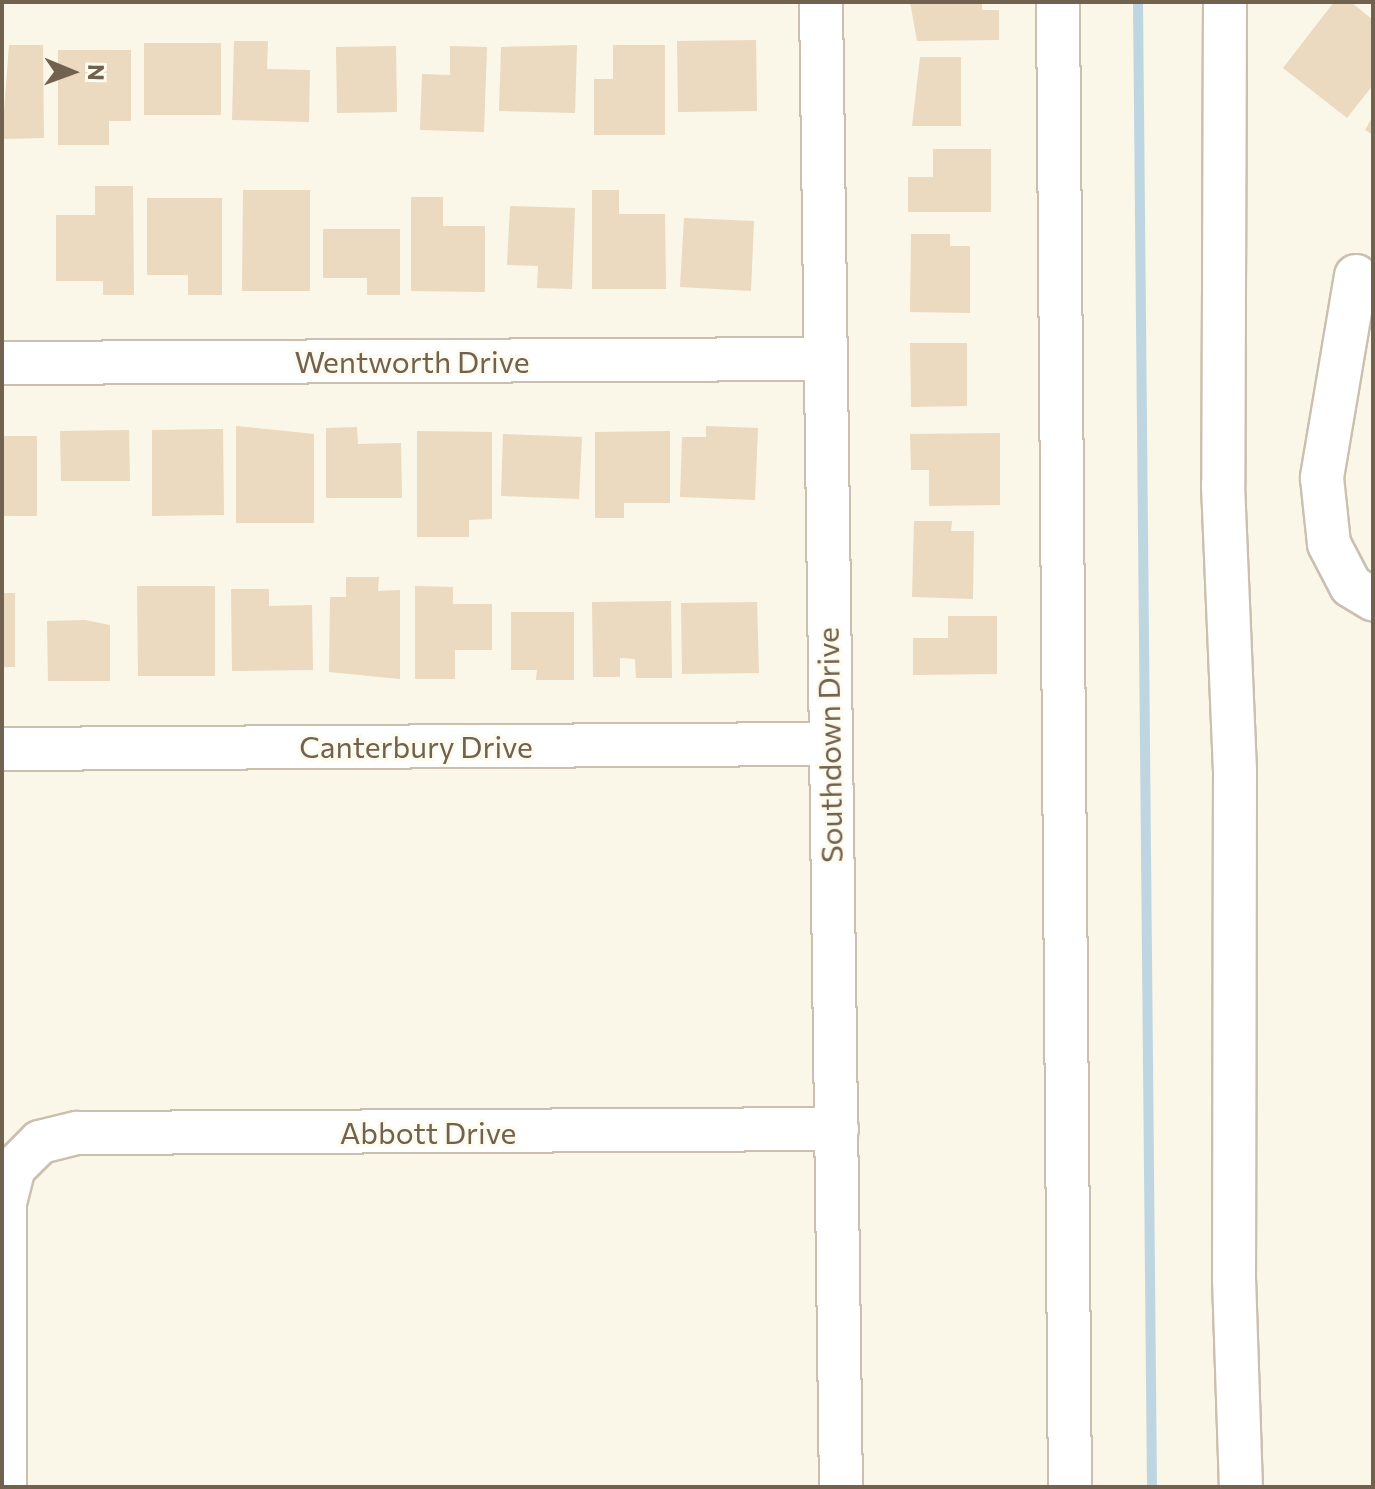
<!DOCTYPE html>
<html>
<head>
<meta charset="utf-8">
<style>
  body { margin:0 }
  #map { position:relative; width:1375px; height:1489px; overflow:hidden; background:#faf6e8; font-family:Commissioner,sans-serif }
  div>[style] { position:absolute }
  .stream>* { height:10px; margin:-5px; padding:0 5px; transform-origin:5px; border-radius:5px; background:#bed6e2 }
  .building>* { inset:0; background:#ebd9c0 }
  .roads { filter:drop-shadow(2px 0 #cbc0af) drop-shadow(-2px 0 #cbc0af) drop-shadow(0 2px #cbc0af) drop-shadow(0 -2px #cbc0af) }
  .minor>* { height:42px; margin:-21px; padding:0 21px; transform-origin:21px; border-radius:21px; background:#fff }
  span { translate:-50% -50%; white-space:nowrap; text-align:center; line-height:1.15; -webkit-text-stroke:6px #fdfaee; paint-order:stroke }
  .street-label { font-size:30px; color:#71614f }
  .frame { position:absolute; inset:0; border:4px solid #71614f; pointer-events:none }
  .north { position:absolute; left:32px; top:32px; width:80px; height:80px; -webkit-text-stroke:6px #fdfaee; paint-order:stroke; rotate:91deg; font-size:22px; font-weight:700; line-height:32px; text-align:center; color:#71614f }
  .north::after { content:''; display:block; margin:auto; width:28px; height:36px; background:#71614f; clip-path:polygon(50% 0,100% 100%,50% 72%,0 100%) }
</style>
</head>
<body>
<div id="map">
  <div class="stream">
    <div style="left:1138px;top:2px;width:1485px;rotate:89.46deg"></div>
  </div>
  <div class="building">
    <div style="clip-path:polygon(910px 2px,982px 2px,982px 10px,999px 10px,999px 40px,917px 41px)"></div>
    <div style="clip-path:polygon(1334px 2px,1351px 2px,1373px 20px,1373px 85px,1347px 118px,1283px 68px)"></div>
    <div style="clip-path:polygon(756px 40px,757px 111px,678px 112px,677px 41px)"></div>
    <div style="clip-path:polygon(234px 41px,268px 41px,267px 69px,310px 70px,309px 122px,232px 120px)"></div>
    <div style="clip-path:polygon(144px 43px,221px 43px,221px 115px,144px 115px)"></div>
    <div style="clip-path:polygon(9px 45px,43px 45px,44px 138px,2px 139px)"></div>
    <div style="clip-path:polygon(577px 45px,575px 113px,499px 111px,501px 47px)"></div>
    <div style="clip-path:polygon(613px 45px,665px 45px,665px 135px,594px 135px,594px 79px,613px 79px)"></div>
    <div style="clip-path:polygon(396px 46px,397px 112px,337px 113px,336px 47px)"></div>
    <div style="clip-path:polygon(450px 46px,487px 47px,484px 132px,420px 130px,422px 74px,450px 75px)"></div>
    <div style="clip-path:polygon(58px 50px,131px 50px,131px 121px,109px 121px,109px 145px,58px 145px)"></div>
    <div style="clip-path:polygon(920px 57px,961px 57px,961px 126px,912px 126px)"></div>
    <div style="clip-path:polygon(1373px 116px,1373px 135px,1365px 130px)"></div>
    <div style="clip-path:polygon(933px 149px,991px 149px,991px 212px,908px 212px,908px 177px,933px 177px)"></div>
    <div style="clip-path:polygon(95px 186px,133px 186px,134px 295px,103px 295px,103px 281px,56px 281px,56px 215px,95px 215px)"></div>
    <div style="clip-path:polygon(243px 190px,310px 190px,310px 291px,242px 291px)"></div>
    <div style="clip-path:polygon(592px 190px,619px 190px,619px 214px,665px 214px,666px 289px,592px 289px)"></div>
    <div style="clip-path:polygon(411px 197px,443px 197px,443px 226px,485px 226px,485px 292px,411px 291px)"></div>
    <div style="clip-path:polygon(147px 198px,222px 198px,222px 295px,188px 295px,188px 275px,147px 275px)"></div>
    <div style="clip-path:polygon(510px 206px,575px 208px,572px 289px,537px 288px,538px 266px,507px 265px)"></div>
    <div style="clip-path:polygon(684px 218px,754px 221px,751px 291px,680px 287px)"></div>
    <div style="clip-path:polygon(323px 229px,400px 229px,400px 295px,367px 295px,367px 278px,323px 278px)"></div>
    <div style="clip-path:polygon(911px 234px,950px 234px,950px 246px,970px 246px,970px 313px,910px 312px)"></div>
    <div style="clip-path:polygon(910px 343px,967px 343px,967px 406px,911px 407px)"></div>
    <div style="clip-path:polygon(236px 426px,314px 434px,314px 523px,236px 523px)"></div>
    <div style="clip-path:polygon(706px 426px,758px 428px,755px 500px,680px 497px,682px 437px,706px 437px)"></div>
    <div style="clip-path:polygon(357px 427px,358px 444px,401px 443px,402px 498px,326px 498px,326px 428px)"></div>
    <div style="clip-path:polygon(223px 429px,224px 515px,152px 516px,152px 430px)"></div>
    <div style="clip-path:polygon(129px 430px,130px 481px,61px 481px,60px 431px)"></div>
    <div style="clip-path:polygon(417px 431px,492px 432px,492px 519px,469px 520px,469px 537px,417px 537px)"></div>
    <div style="clip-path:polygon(670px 431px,670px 503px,624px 503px,624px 518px,595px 518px,595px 432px)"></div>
    <div style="clip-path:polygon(1000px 433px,1000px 505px,929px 506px,929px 470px,911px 470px,910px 434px)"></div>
    <div style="clip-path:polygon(503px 434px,582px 437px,579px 499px,501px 496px)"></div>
    <div style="clip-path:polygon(2px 436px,37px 436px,37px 516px,2px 516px)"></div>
    <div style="clip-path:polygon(914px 521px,952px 521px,951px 531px,974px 531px,973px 599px,912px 597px)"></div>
    <div style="clip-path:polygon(346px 577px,379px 577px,378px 591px,400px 590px,400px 679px,329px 672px,330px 597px,346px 597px)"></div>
    <div style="clip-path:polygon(137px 586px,215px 586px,215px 676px,138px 676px)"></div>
    <div style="clip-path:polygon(415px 586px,453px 587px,453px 604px,492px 604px,492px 650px,455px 650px,455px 679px,415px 679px)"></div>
    <div style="clip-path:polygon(231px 589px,269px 589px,269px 606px,312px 605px,313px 670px,232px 671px)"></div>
    <div style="clip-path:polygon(2px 593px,15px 593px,15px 667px,2px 667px)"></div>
    <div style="clip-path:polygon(671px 601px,672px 678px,636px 678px,635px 659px,620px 658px,620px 677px,593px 677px,592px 602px)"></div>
    <div style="clip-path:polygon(757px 602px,759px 673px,682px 674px,681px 603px)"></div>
    <div style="clip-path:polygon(511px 612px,574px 612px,574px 680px,536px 680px,537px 670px,511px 670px)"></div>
    <div style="clip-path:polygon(948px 616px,997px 616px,997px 674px,913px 675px,913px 638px,948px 638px)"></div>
    <div style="clip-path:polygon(85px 620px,110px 625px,110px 681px,48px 681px,47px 621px)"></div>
  </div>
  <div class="roads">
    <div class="minor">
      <div style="left:821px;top:2px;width:1485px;rotate:89.23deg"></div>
      <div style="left:1058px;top:2px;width:1485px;rotate:89.54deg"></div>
      <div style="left:1225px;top:2px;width:483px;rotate:90.2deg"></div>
      <div style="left:1223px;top:485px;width:286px;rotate:87.6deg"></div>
      <div style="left:1235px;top:771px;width:507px;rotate:90.11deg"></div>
      <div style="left:1234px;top:1278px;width:209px;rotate:88.1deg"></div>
      <div style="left:1356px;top:276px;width:205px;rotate:99.6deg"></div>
      <div style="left:1322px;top:478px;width:66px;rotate:83.9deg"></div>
      <div style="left:1329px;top:544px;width:47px;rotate:62.4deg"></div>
      <div style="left:1351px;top:586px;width:26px;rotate:31deg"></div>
      <div style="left:2px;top:363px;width:819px;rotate:-0.28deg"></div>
      <div style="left:2px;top:749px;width:828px;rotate:-0.35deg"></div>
      <div style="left:5px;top:1487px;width:284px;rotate:-90deg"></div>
      <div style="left:5px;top:1203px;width:36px;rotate:-76deg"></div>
      <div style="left:14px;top:1168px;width:37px;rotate:-45deg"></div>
      <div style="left:40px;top:1142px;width:38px;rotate:-14deg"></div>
      <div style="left:77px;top:1133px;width:760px;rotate:-0.3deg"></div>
    </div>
  </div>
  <div class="street-label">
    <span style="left:412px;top:361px">Wentworth Drive</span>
    <span style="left:829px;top:745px;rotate:-91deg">Southdown Drive</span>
    <span style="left:416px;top:746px">Canterbury Drive</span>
    <span style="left:428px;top:1132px">Abbott Drive</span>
  </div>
  <div class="frame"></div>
  <div class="north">N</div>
</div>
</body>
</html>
